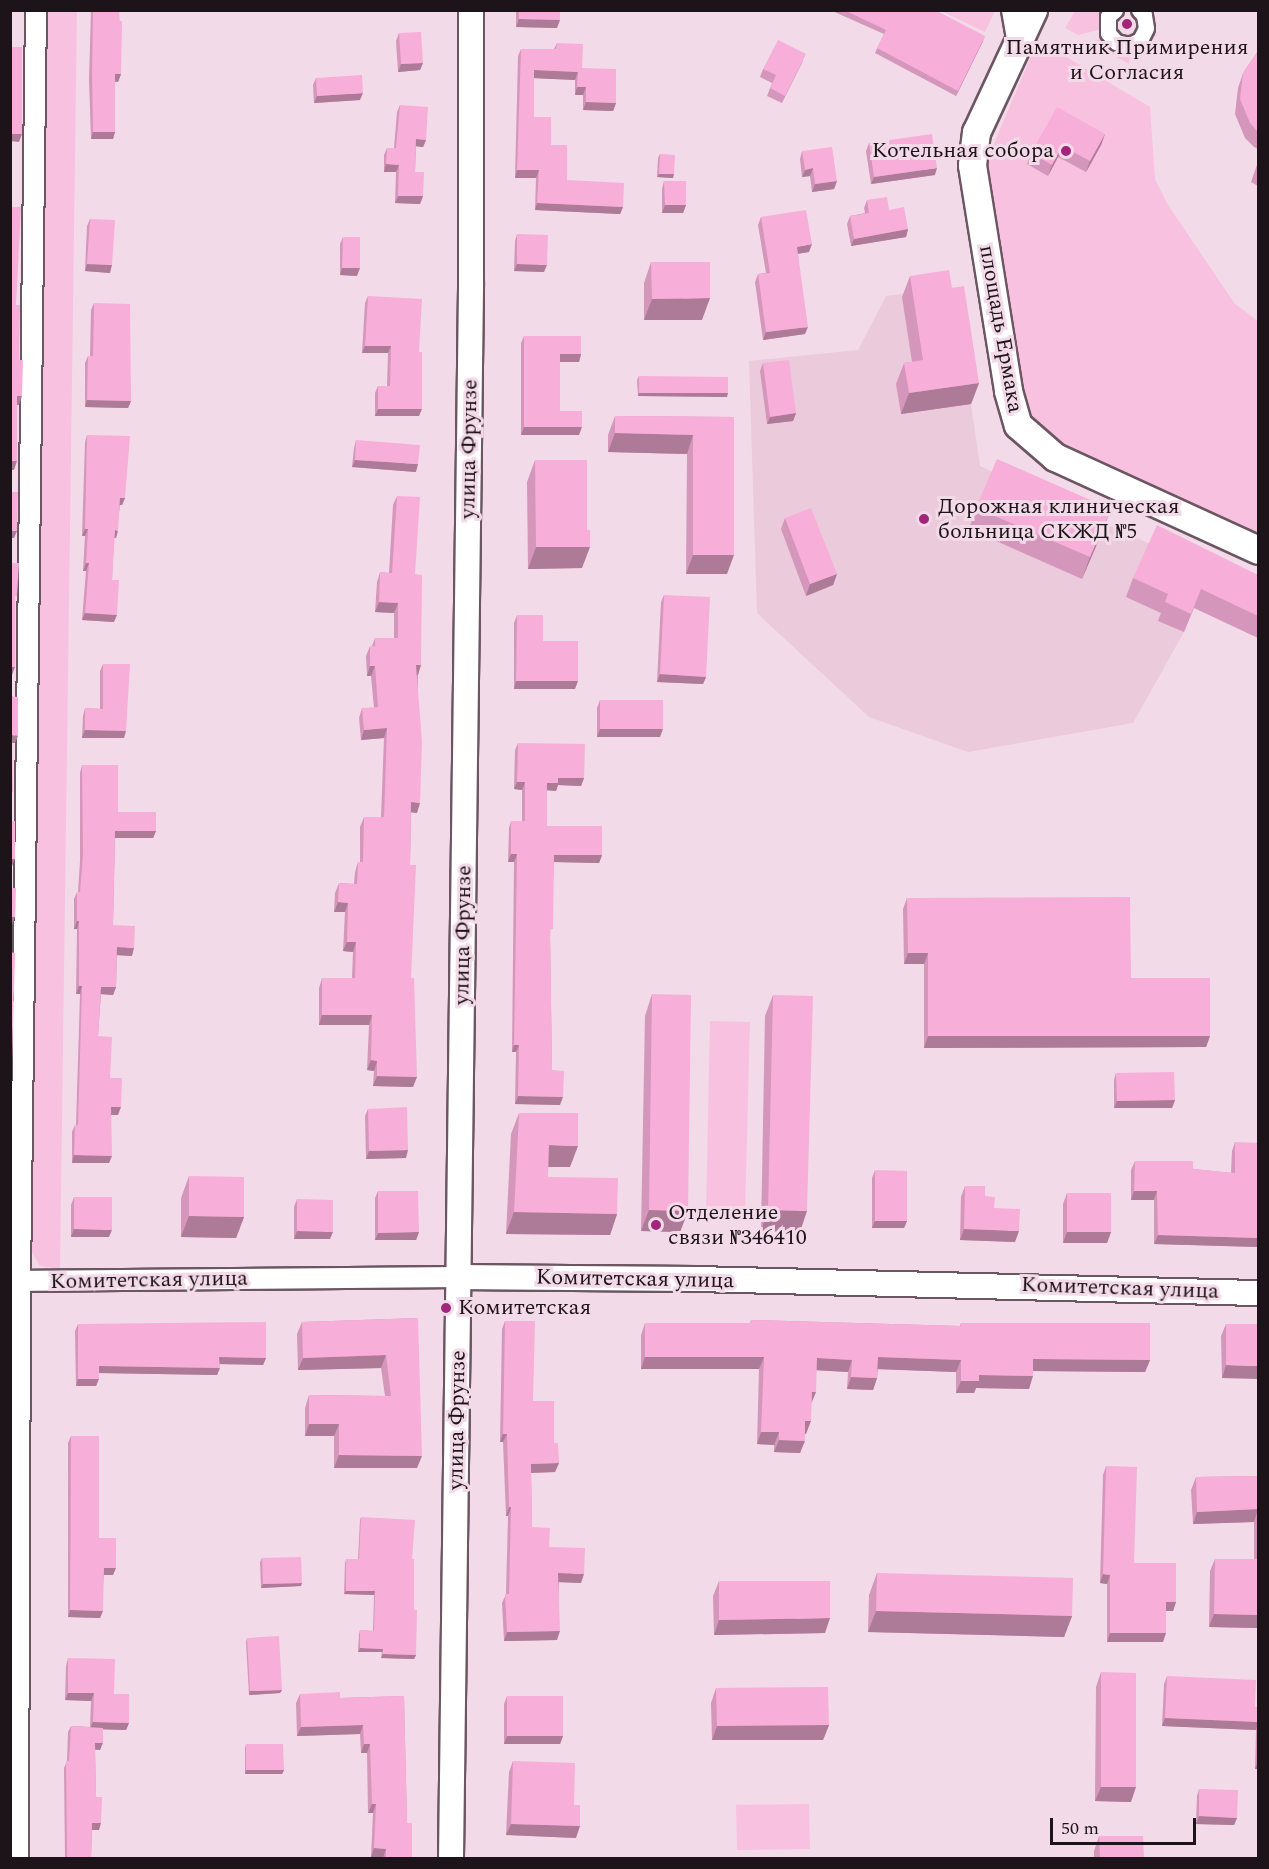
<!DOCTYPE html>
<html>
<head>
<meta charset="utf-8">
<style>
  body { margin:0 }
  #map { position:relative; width:1269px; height:1869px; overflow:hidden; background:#f3dae8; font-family:Spectral,serif }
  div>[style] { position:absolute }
  .built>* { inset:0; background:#eacadb }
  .green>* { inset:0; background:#f8c1e0 }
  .roads { filter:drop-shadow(2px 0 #6b5662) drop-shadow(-2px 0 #6b5662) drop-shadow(0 2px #6b5662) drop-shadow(0 -2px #6b5662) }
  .pedestrian>* { height:15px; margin:-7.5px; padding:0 7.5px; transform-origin:7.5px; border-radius:7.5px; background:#fff }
  .minor>* { height:20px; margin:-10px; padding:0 10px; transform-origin:10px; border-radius:10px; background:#fff }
  .tertiary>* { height:24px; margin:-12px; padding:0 12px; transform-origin:12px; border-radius:12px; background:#fff }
  .secondary>* { height:27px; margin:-13.5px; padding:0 13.5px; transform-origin:13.5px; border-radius:13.5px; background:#fff }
  .wall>* { inset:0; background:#d496ba }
  .shaded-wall>* { inset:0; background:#ad7a97 }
  .building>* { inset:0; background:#f7aed8 }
  .dots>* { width:16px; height:16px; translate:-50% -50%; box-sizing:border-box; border:3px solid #f3dae8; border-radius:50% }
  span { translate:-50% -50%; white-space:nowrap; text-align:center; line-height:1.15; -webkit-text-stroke:6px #f3dae8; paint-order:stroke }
  .poi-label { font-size:22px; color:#1d1419 }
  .right { translate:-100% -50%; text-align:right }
  .left { translate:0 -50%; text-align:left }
  .street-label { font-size:22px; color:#1d1419 }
  .frame { position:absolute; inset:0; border:12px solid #1d1419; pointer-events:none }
  .scale { position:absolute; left:1050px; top:1818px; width:146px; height:27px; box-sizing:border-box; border:3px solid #1d1419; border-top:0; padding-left:8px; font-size:18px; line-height:21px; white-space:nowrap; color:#1d1419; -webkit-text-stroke:4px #f3dae8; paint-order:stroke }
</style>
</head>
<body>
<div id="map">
  <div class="built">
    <div style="clip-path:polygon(954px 287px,980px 466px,1209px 571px,1184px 632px,1133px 723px,968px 752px,869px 717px,757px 613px,749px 361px,858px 350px,886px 296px)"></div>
  </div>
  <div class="green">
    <div style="clip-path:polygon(77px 10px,60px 1269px,40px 1266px,31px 1251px,45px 11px)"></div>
    <div style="clip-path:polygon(941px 11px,995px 11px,985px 32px)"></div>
    <div style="clip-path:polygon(1075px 11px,1108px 11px,1103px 29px,1078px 35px,1065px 28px)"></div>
    <div style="clip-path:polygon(1105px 38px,1130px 50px,1129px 64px,1090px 42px)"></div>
    <div style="clip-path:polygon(1038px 40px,1150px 107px,1155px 179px,1168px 205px,1235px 304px,1258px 321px,1258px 537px,1092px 464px,1036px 429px,1027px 412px,1013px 378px,987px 160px)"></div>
    <div style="clip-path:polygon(710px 1021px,750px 1022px,745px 1214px,706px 1213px)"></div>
    <div style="clip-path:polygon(809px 1804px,810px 1849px,737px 1850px,736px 1805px)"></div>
  </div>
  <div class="roads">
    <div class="pedestrian">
      <div style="left:1115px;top:10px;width:9px;rotate:139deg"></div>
      <div style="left:1108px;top:16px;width:17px;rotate:90deg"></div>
      <div style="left:1108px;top:33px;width:12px;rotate:48deg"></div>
      <div style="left:1116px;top:42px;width:13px;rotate:13deg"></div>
      <div style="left:1129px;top:45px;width:12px;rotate:-24deg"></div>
      <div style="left:1140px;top:40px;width:13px;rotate:-63deg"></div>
      <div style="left:1146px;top:28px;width:13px;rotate:-99deg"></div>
      <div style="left:1144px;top:15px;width:7px;rotate:-135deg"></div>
    </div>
    <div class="minor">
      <div style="left:10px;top:1281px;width:449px;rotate:-0.5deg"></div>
      <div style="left:18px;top:1858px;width:577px;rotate:-89.8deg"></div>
      <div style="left:20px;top:1281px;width:1271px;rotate:-89.28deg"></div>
    </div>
    <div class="tertiary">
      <div style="left:1014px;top:10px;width:27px;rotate:80deg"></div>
      <div style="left:459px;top:1277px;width:237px;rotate:0.5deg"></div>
      <div style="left:696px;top:1279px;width:562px;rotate:1.43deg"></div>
      <div style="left:451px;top:1858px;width:1576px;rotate:-89.27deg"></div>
      <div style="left:471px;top:282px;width:272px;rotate:-90deg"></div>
    </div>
    <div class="secondary">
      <div style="left:1033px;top:10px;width:135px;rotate:115deg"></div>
      <div style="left:976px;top:132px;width:33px;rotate:97deg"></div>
      <div style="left:972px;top:165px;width:229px;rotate:80.9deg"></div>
      <div style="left:1008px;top:391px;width:35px;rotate:74deg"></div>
      <div style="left:1018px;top:425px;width:49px;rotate:40.9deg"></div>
      <div style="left:1055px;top:457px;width:223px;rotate:24.6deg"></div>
    </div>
  </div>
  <div class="wall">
    <div style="clip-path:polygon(91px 10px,119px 10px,121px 74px,118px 82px,115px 81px,115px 132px,113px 139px,91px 139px,89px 80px)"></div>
    <div style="clip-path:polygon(516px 10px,560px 10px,557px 28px,516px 27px)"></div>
    <div style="clip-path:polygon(830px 10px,935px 10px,983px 41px,956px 96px,875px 53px,884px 34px)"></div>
    <div style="clip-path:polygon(399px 33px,423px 63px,420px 70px,398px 72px,396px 41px)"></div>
    <div style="clip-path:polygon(557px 43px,582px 68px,616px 103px,613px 111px,583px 110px,583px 95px,575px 95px,575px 80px,534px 78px,534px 117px,551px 145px,567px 180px,623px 207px,620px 214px,535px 210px,536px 178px,515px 178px,518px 56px,521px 49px,554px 49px)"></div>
    <div style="clip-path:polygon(1258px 51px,1258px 149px,1254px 147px,1245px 138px,1235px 114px,1238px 88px,1243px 73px)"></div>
    <div style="clip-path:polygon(803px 61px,782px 103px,767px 96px,772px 83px,760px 77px,763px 69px)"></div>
    <div style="clip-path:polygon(316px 78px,360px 100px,314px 103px,313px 85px)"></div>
    <div style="clip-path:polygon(400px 105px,426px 140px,423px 147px,416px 146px,415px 172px,423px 196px,420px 204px,395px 203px,396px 172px,384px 172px,384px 155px,387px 148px,394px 148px,397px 112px)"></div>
    <div style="clip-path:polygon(1105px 134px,1101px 145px,1086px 172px,1058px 157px,1048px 176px,1027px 164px,1031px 153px)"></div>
    <div style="clip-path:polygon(869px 143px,935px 175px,871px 184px,866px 151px)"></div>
    <div style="clip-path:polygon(802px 151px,837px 181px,834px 189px,812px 192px,810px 176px,802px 177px,800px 159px)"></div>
    <div style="clip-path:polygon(660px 154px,673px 178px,657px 177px,658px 158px)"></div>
    <div style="clip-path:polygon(1258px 162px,1258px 186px,1251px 182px)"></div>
    <div style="clip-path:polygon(664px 181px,686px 205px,683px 213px,662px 213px,662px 189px)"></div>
    <div style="clip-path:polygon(867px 200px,889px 210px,908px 229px,906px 237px,851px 246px,847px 224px,850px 216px,865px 213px,864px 208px)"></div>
    <div style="clip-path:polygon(761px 217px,809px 252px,798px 254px,805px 334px,763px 340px,755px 282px,758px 274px,766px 273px,758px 225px)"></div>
    <div style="clip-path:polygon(90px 219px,110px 273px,85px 271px,87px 226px)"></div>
    <div style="clip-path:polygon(517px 234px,544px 272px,514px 271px,515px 241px)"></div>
    <div style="clip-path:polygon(343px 237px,357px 276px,340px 275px,340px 244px)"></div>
    <div style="clip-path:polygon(651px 262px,702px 320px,644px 320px,644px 283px)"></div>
    <div style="clip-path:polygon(910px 276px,979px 383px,971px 404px,901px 414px,896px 384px,904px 363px,912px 362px,902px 297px)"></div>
    <div style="clip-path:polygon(368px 296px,419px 352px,419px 416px,375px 416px,375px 393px,378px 386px,387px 386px,388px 353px,362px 353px,365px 303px)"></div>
    <div style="clip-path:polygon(94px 303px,131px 401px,128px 408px,85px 407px,85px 363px,88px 356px,90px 356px,91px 310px)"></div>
    <div style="clip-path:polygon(524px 336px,581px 354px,579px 362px,560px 362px,560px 411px,579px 435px,521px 435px,521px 343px)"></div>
    <div style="clip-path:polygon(763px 363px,796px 413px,793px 421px,767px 424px,760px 371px)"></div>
    <div style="clip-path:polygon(639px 376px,727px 397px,638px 396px,637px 380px)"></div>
    <div style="clip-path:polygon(615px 416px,734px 417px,727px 574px,686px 574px,687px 454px,608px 452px,608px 435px)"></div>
    <div style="clip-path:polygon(87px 435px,125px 498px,122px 505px,120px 505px,116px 538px,114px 538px,112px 580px,114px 622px,82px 620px,86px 571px,83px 571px,85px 536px,82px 536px,85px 442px)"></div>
    <div style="clip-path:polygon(356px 440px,416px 472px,352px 467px,354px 448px)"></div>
    <div style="clip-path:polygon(535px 460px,582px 568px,528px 569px,527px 482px)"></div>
    <div style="clip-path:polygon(397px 496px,415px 574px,418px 675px,417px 813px,411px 812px,410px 865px,411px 978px,413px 1087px,373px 1086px,374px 1071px,367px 1070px,369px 1025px,319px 1025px,319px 988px,322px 978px,352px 978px,353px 952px,343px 951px,345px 912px,334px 912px,335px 893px,339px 883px,354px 884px,355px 872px,358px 862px,360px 862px,360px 827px,364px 817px,381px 817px,384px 738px,361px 740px,359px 718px,362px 708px,374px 708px,371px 676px,367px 676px,366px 656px,370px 646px,372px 646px,375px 638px,394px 638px,394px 613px,375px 612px,377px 582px,380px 572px,389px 573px,393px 505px)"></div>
    <div style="clip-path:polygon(976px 508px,1103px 530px,1082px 579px,969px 529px)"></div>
    <div style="clip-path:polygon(785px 518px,837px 574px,833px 585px,806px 596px,781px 529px)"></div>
    <div style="clip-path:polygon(1258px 575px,1258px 638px,1194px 608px,1184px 632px,1158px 621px,1161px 613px,1126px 597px,1133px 578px)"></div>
    <div style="clip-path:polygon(664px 595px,706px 677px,703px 684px,657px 682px,661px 602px)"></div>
    <div style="clip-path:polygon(517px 615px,543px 641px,575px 689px,514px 689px,514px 623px)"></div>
    <div style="clip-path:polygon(103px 664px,124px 738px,82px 738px,83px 716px,85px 708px,100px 709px,100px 671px)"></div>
    <div style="clip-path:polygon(600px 700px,660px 737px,597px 737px,597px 708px)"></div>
    <div style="clip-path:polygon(518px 743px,584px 778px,581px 786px,558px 785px,556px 791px,547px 790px,547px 826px,602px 855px,599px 863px,554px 862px,550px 936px,552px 1070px,560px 1105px,515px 1104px,516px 1052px,512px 1052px,514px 862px,508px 862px,509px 828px,511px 821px,522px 821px,522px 790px,514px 789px,515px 750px)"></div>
    <div style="clip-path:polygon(82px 765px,118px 812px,156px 831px,153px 838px,115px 838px,113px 925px,132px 956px,117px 955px,116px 987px,113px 995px,101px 994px,98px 1036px,118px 1115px,111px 1115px,109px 1163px,72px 1163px,72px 1132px,75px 1125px,76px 1125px,80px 994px,76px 994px,77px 929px,74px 929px,74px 899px,77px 892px,78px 892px,80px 861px,80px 773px)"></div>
    <div style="clip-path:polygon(907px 898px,1131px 978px,1210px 1036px,1206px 1047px,924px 1048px,924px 964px,904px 964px,903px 909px)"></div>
    <div style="clip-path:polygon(652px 994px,688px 1211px,680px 1232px,641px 1231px,645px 1016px)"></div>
    <div style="clip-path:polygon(773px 995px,800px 1232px,761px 1231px,765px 1016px)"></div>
    <div style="clip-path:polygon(1116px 1073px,1175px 1100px,1172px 1108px,1114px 1108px,1114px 1080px)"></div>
    <div style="clip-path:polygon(368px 1109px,406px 1158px,366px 1159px,365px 1116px)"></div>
    <div style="clip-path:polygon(519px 1113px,570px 1167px,548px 1167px,548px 1177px,617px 1214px,610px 1235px,506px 1234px,511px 1134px)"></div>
    <div style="clip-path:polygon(1235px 1142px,1258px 1247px,1154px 1244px,1154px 1200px,1131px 1200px,1131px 1170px,1135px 1161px,1193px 1169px,1231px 1173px,1232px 1151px)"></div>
    <div style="clip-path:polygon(875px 1170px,907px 1221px,904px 1228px,872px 1228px,872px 1178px)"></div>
    <div style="clip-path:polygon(189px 1176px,244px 1217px,236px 1238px,181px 1237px,181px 1198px)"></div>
    <div style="clip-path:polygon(965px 1186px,985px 1196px,994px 1208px,1015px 1242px,960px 1240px,961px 1197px)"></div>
    <div style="clip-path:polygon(378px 1191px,419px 1232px,416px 1240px,375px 1240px,375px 1198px)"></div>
    <div style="clip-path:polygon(1067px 1193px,1111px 1232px,1107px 1243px,1063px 1243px,1063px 1204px)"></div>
    <div style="clip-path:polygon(74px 1197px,109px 1237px,71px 1237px,71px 1205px)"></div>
    <div style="clip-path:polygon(297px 1199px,330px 1239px,294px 1239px,294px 1207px)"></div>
    <div style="clip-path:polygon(418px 1318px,417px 1468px,334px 1468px,334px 1436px,305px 1436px,305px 1408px,309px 1395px,385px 1396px,381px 1368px,298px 1370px,297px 1334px,302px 1322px)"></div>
    <div style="clip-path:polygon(751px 1320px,960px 1326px,961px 1323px,1150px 1360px,1145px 1372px,1033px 1371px,1029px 1389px,976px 1388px,974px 1393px,956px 1393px,956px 1372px,878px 1369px,877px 1378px,873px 1390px,847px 1389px,848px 1372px,816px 1370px,806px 1434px,805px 1434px,800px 1453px,774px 1452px,774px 1445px,757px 1444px,759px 1369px,641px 1369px,641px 1335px,645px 1323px,750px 1323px)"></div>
    <div style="clip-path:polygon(505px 1321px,533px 1401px,554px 1443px,559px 1463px,555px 1472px,531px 1473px,532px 1527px,581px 1583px,559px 1582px,557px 1640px,504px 1641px,502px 1603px,506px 1594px,508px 1516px,506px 1516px,503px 1442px,500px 1442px,502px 1329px)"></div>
    <div style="clip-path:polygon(78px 1324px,266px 1358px,263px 1365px,220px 1364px,217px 1375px,99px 1373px,96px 1386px,76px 1386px,75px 1331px)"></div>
    <div style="clip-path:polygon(1226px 1324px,1258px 1324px,1222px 1378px,1221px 1336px)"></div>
    <div style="clip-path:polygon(71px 1436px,99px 1538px,113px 1575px,104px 1575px,100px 1618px,68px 1617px,68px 1443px)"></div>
    <div style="clip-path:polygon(1106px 1466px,1134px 1563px,1176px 1602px,1173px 1611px,1166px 1611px,1163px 1642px,1107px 1642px,1107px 1584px,1100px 1583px,1103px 1475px)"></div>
    <div style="clip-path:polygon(1258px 1476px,1258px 1628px,1209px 1627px,1210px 1571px,1215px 1559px,1254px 1559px,1254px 1522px,1193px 1524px,1191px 1490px,1196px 1477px)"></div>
    <div style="clip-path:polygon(361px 1517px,412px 1559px,416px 1655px,414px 1659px,381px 1658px,382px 1652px,358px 1652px,359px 1634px,360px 1630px,373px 1631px,374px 1595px,344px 1594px,345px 1563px,346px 1559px,358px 1559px,360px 1520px)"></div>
    <div style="clip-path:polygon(262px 1558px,301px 1586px,261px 1588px,260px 1562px)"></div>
    <div style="clip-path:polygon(877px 1573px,1072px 1616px,1064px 1637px,868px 1632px,869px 1595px)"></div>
    <div style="clip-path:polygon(719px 1581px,825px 1633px,714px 1635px,713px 1596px)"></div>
    <div style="clip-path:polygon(247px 1638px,282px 1690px,280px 1693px,249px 1695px,246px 1642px)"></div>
    <div style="clip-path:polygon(68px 1658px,114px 1694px,129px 1723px,126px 1730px,103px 1729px,100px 1750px,95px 1750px,96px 1797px,99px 1830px,92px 1830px,91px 1858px,65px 1858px,64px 1768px,67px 1761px,68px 1732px,71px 1726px,90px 1727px,91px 1701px,65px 1700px,66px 1666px)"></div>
    <div style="clip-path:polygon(1101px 1672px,1131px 1802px,1095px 1801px,1096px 1687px)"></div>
    <div style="clip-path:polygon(1167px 1676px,1255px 1707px,1258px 1707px,1258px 1769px,1255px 1769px,1256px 1730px,1162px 1726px,1164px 1684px)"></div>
    <div style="clip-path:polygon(716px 1688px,829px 1725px,823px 1740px,712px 1740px,711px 1703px)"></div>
    <div style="clip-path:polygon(300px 1694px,340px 1698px,404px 1696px,407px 1823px,412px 1858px,383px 1858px,371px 1857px,373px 1813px,368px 1813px,367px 1753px,361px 1753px,360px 1734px,297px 1736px,296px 1703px)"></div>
    <div style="clip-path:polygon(507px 1696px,563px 1736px,560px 1744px,504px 1744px,504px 1704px)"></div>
    <div style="clip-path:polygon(246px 1744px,284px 1770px,282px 1774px,245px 1774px,245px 1748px)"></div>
    <div style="clip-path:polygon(513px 1761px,574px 1805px,576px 1838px,506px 1835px,509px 1772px)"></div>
    <div style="clip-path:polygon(1199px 1789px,1237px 1818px,1234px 1825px,1196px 1824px,1197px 1796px)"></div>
    <div style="clip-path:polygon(1099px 1836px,1144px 1858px,1094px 1858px,1094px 1851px)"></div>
  </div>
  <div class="shaded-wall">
    <div style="clip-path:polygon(519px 19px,560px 20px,557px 28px,516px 27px)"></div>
    <div style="clip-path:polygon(985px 36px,983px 41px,956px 96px,958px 91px)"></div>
    <div style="clip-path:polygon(423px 63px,420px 70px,398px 72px,401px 64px)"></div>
    <div style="clip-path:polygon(534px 70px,578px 72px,575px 80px,531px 78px)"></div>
    <div style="clip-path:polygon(115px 74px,121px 74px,118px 82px,112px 81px)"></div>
    <div style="clip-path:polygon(577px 87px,586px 87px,583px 95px,575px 95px)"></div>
    <div style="clip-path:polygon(363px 93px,360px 100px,314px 103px,317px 96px)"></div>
    <div style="clip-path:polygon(586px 102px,616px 103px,613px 111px,583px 110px)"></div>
    <div style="clip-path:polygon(93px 132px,115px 132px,113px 139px,91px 139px)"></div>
    <div style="clip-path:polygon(10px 134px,22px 134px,19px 142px,10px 141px)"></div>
    <div style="clip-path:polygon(1105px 134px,1101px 145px,1086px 172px,1090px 161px)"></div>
    <div style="clip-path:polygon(416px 139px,426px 140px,423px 147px,413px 146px)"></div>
    <div style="clip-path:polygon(1062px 146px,1058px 157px,1048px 176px,1052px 165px)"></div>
    <div style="clip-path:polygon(386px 164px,399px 165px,396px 172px,384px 172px)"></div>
    <div style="clip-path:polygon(813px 168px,810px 176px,802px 177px,805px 170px)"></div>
    <div style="clip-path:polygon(937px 168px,935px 175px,871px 184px,874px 177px)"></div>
    <div style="clip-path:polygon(517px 170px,539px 170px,536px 178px,515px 178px)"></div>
    <div style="clip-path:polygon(659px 174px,674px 174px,673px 178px,657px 177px)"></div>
    <div style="clip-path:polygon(837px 181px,834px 189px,812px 192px,815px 184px)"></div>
    <div style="clip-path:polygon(398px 196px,423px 196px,420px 204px,395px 203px)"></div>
    <div style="clip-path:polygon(537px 203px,623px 207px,620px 214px,535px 210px)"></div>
    <div style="clip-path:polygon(665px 205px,686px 205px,683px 213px,662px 213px)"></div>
    <div style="clip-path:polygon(908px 229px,906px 237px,851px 246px,854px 239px)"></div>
    <div style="clip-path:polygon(812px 244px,809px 252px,795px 254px,797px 247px)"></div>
    <div style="clip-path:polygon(87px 264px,112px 265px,110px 273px,85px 271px)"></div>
    <div style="clip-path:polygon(517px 264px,547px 265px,544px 272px,514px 271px)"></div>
    <div style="clip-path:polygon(342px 268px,360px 268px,357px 276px,340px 275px)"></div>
    <div style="clip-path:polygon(710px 298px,702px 320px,644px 320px,652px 299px)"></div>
    <div style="clip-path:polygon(808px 327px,805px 334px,763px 340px,766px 332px)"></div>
    <div style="clip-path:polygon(365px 346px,391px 346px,388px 353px,362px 353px)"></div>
    <div style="clip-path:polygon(560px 354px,581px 354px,579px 362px,557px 362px)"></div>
    <div style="clip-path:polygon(979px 383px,971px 404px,901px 414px,909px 393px)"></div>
    <div style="clip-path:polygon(639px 393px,728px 393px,727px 397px,638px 396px)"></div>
    <div style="clip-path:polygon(17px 396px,22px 396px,19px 405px,14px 405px)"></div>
    <div style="clip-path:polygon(87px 400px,131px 401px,128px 408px,85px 407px)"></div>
    <div style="clip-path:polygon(378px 409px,422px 409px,419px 416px,375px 416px)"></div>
    <div style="clip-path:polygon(796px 413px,793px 421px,767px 424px,770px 417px)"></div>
    <div style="clip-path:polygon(524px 427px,582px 427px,579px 435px,521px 435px)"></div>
    <div style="clip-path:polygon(615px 433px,693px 435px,687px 454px,608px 452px)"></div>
    <div style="clip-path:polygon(355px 460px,418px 464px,416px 472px,352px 467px)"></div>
    <div style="clip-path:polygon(10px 461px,17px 461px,14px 470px,10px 470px)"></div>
    <div style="clip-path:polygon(120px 498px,125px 498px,122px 505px,117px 505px)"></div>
    <div style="clip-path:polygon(1111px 509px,1103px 530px,1082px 579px,1090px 557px)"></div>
    <div style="clip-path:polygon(85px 529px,88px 529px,85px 536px,82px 536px)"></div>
    <div style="clip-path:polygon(115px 530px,118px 531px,116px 538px,112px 538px)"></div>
    <div style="clip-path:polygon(10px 531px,17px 531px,14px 538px,10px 538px)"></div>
    <div style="clip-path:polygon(536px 547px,590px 547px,582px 568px,528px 569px)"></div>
    <div style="clip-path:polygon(693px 555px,734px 555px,727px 574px,686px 574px)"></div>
    <div style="clip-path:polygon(86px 563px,89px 563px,86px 571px,83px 571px)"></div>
    <div style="clip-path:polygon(837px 574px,833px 585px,806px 596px,810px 584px)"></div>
    <div style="clip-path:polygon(379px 602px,398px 603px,394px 613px,375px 612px)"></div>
    <div style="clip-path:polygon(85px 613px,117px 615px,114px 622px,82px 620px)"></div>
    <div style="clip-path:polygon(416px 665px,421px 665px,418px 675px,413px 675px)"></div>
    <div style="clip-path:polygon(370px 666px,375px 666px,371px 676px,367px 676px)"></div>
    <div style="clip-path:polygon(10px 667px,15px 667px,12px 675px,10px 675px)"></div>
    <div style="clip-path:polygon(660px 674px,706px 677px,703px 684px,657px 682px)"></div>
    <div style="clip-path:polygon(516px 681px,578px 681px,575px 689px,514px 689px)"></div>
    <div style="clip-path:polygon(387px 728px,384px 738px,361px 740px,364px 730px)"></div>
    <div style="clip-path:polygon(600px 729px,663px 729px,660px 737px,597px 737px)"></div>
    <div style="clip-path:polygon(85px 730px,126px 731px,124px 738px,82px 738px)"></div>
    <div style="clip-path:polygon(12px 735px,18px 736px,15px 743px,10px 743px)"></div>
    <div style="clip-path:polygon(558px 778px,584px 778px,581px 786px,558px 785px,556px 791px,544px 790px,547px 783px)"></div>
    <div style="clip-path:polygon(517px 782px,525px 782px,522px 790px,514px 789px)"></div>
    <div style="clip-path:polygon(411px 802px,420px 803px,417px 813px,408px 812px)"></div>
    <div style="clip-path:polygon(115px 831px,156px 831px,153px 838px,112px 838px)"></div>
    <div style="clip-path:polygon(511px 854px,517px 854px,514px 862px,508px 862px)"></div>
    <div style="clip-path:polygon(554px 855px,602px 855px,599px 863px,552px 862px)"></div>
    <div style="clip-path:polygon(10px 859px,15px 859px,12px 866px,10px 866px)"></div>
    <div style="clip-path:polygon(338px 902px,348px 903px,345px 912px,334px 912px)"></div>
    <div style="clip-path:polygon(10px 917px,15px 917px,12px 925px,10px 925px)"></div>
    <div style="clip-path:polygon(77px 921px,79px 921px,77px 929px,74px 929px)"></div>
    <div style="clip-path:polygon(347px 942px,356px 942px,353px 952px,343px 951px)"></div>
    <div style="clip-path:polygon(117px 947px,134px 948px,132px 956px,114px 955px)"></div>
    <div style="clip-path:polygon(908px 953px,928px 953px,924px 964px,904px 964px)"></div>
    <div style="clip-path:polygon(79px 986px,82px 986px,80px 994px,76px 994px)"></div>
    <div style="clip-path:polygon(101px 987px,116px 987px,113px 995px,99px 994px)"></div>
    <div style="clip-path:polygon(322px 1015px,372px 1015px,369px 1025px,319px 1025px)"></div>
    <div style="clip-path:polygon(928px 1036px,1210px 1036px,1206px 1047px,924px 1048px)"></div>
    <div style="clip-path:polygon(514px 1045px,519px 1045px,516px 1052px,512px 1052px)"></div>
    <div style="clip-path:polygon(371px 1060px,377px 1061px,374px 1071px,367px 1070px)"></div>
    <div style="clip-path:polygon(377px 1076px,417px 1077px,413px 1087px,373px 1086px)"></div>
    <div style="clip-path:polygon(518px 1096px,563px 1097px,560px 1105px,515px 1104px)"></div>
    <div style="clip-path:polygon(1175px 1100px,1172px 1108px,1114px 1108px,1117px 1101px)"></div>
    <div style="clip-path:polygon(111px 1107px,121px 1107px,118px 1115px,109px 1115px)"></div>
    <div style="clip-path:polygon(549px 1145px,578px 1146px,570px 1167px,541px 1167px)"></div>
    <div style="clip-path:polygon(408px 1150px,406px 1158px,366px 1159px,369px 1151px)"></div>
    <div style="clip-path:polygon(74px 1155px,112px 1156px,109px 1163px,72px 1163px)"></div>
    <div style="clip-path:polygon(1134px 1191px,1157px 1191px,1154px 1200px,1131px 1200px)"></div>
    <div style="clip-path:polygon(649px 1210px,688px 1211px,680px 1232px,641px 1231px)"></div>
    <div style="clip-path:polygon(768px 1210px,807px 1211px,800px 1232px,761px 1231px)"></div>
    <div style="clip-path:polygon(514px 1212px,617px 1214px,610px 1235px,506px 1234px)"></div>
    <div style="clip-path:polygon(189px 1216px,244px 1217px,236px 1238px,181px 1237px)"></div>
    <div style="clip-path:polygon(875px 1221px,907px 1221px,904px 1228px,872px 1228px)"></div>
    <div style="clip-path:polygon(74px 1229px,112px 1230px,109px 1237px,71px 1237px)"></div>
    <div style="clip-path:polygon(964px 1229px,1019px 1231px,1015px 1242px,960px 1240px)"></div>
    <div style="clip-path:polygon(297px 1231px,333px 1232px,330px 1239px,294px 1239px)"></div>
    <div style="clip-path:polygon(419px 1232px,416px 1240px,375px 1240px,378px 1233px)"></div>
    <div style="clip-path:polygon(1067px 1232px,1111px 1232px,1107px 1243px,1063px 1243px)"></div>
    <div style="clip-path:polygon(1158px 1235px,1258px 1238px,1258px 1247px,1154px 1244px)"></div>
    <div style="clip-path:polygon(386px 1355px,381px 1368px,298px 1370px,303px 1358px)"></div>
    <div style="clip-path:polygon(219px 1357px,266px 1358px,263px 1365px,217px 1364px)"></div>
    <div style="clip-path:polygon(645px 1357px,764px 1357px,759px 1369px,641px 1369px)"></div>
    <div style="clip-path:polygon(878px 1357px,961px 1360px,956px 1372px,874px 1369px)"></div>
    <div style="clip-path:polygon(817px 1358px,852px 1360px,848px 1372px,812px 1370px)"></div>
    <div style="clip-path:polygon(1033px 1359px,1150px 1360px,1145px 1372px,1029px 1371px)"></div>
    <div style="clip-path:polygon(1226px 1365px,1258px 1366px,1258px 1379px,1222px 1378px)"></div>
    <div style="clip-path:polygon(99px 1366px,220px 1368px,217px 1375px,97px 1373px)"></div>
    <div style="clip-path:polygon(979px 1375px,1033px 1376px,1029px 1389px,976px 1388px,974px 1393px,956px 1393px,961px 1381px)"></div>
    <div style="clip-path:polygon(851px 1377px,877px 1378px,873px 1390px,847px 1389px)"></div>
    <div style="clip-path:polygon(78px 1379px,99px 1379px,96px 1386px,76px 1386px)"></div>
    <div style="clip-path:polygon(812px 1392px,816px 1392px,811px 1404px)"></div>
    <div style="clip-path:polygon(805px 1421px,811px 1421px,806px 1434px,801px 1434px)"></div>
    <div style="clip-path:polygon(309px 1424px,339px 1424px,334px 1436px,305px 1436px)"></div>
    <div style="clip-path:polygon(761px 1432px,779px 1432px,774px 1445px,757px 1444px)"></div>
    <div style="clip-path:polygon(503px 1434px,507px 1434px,503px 1442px,500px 1442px)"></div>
    <div style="clip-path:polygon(779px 1440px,805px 1441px,800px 1453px,774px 1452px)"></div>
    <div style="clip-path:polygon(339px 1455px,422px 1456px,417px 1468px,334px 1468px)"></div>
    <div style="clip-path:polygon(559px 1463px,555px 1472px,527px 1473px,531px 1464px)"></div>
    <div style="clip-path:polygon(509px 1507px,511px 1507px,508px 1516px,506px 1516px)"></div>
    <div style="clip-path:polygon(1258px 1509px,1254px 1522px,1193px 1524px,1197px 1512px)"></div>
    <div style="clip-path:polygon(104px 1568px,116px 1568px,113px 1575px,101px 1575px)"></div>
    <div style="clip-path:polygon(558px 1573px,584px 1574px,581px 1583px,555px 1582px)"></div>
    <div style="clip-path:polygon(1103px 1574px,1110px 1575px,1107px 1584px,1100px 1583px)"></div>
    <div style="clip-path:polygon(302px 1583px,301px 1586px,261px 1588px,263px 1584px)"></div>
    <div style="clip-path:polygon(346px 1591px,375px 1591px,374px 1595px,344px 1594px)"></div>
    <div style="clip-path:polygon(1166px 1602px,1176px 1602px,1173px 1611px,1163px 1611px)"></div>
    <div style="clip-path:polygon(70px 1610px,103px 1611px,100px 1618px,68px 1617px)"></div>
    <div style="clip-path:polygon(876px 1611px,1072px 1616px,1064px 1637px,868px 1632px)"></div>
    <div style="clip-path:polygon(1214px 1614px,1258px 1615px,1258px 1628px,1209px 1627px)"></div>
    <div style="clip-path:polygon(830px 1618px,825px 1633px,714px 1635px,719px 1620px)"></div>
    <div style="clip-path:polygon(560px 1631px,557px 1640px,504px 1641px,507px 1632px)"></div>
    <div style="clip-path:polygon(1110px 1633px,1166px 1633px,1163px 1642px,1107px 1642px)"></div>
    <div style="clip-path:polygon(360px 1648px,383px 1649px,382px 1652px,358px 1652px)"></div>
    <div style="clip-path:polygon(383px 1654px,416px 1655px,414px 1659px,381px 1658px)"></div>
    <div style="clip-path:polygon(282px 1690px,280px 1693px,249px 1695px,250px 1691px)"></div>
    <div style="clip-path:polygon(68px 1693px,94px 1693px,91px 1701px,65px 1700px)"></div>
    <div style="clip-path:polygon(1165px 1718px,1258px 1722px,1258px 1724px,1256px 1730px,1162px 1726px)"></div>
    <div style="clip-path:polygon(93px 1722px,129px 1723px,126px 1730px,90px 1729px)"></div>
    <div style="clip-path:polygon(363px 1725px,360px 1734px,297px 1736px,301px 1727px)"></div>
    <div style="clip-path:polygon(829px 1725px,823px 1740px,712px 1740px,717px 1726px)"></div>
    <div style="clip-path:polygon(507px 1736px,563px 1736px,560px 1744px,504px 1744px)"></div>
    <div style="clip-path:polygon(95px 1743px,103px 1743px,100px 1750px,93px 1749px)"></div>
    <div style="clip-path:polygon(364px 1744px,370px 1744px,367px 1753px,361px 1753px)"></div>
    <div style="clip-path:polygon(1258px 1761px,1258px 1769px,1255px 1769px)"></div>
    <div style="clip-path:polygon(246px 1770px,284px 1770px,282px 1774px,245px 1774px)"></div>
    <div style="clip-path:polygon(1101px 1787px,1136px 1787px,1131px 1802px,1095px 1801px)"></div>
    <div style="clip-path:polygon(372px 1804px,376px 1804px,373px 1813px,368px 1813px)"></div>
    <div style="clip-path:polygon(1199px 1816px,1237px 1818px,1234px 1825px,1196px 1824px)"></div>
    <div style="clip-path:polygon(92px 1823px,101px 1823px,99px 1830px,89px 1830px)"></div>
    <div style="clip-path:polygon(511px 1824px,580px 1826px,576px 1838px,506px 1835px)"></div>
    <div style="clip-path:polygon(374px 1848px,386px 1849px,383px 1858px,371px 1857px)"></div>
  </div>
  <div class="building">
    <div style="clip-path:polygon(93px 10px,119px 10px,119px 21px,122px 21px,121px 74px,115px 74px,115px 132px,93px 132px,92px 73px)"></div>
    <div style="clip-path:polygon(519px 10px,560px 10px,560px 20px,519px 19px)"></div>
    <div style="clip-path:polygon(844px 10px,935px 10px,985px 36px,958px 91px,877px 48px,886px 30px)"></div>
    <div style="clip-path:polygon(421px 32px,423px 63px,401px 64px,399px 33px)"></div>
    <div style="clip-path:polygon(778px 40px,806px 54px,785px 96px,770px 88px,776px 75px,763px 69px)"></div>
    <div style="clip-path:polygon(557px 43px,583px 44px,582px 68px,616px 69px,616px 103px,586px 102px,586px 87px,577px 87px,578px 72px,534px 70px,534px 117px,551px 117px,551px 145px,567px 145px,567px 180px,624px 183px,623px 207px,537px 203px,539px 170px,517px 170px,521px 49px,556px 49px)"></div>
    <div style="clip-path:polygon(10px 47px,22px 47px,22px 134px,10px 134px)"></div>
    <div style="clip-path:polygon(1258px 51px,1258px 132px,1250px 123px,1240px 99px,1243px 73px)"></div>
    <div style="clip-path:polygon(362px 75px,363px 93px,317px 96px,316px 78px)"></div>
    <div style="clip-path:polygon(400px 105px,428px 107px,426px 140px,416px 139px,415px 172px,424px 172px,423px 196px,398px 196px,399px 165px,386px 164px,387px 148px,396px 148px)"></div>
    <div style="clip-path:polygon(1057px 107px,1105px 134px,1090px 161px,1062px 146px,1052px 165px,1031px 153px)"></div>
    <div style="clip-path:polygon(932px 134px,937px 168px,874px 177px,869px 143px)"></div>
    <div style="clip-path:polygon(832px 147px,837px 181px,815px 184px,813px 168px,805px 170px,802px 151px)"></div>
    <div style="clip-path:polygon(660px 154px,675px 155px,674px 174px,659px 174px)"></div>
    <div style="clip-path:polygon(664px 181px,686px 181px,686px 205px,665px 205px)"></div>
    <div style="clip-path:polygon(887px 197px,889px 210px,904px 207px,908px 229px,854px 239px,850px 216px,869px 213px,867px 200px)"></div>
    <div style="clip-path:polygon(10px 207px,21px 207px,16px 305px,20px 305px,19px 360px,23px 360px,22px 396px,17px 396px,17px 461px,10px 461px)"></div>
    <div style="clip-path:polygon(806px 210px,812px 244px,797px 247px,808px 327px,766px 332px,758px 274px,770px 273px,761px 217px)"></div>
    <div style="clip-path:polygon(90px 219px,115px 220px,112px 265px,87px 264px)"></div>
    <div style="clip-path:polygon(517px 234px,548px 235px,547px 265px,517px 264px)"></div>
    <div style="clip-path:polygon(343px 237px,360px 237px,360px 268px,342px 268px)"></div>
    <div style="clip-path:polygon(651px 262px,710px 262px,710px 298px,652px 299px)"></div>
    <div style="clip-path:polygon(949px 270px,952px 288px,964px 286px,979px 383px,909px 393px,904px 363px,923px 360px,910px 276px)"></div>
    <div style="clip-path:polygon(368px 296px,422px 299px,419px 352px,422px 352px,422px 409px,378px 409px,378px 386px,390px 386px,391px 346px,365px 346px)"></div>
    <div style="clip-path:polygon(94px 303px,130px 304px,131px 401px,87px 400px,88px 356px,93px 356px)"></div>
    <div style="clip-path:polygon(524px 336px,581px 336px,581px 354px,560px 354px,560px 411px,582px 411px,582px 427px,524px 427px)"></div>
    <div style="clip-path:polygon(789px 360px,796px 413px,770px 417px,763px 363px)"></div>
    <div style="clip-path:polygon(639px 376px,728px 377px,728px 393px,639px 393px)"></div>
    <div style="clip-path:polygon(615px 416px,734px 417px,734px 555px,693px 555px,693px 435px,615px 433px)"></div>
    <div style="clip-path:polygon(87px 435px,130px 436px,125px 498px,120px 498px,118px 531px,115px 530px,112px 580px,119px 580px,117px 615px,85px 613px,89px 563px,86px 563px,88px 529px,85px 529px)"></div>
    <div style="clip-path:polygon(356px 440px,420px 445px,418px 464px,355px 460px)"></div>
    <div style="clip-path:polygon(997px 459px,1111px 509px,1090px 557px,976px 508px)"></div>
    <div style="clip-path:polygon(535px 460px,587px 460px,587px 530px,590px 530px,590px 547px,536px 547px)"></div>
    <div style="clip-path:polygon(10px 492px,18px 492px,17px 531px,10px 531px)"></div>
    <div style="clip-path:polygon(397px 496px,420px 497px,415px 574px,422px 575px,421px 665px,416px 665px,422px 742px,420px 803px,411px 802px,410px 865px,416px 865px,411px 978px,414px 978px,417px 1077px,377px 1076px,377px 1061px,371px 1060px,372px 1015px,322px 1015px,322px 978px,355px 978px,356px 942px,347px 942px,348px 903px,338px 902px,339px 883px,357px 884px,358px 862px,363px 862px,364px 817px,384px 817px,387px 728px,364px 730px,362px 708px,378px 707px,375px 666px,370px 666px,370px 646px,375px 646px,375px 638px,398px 638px,398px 603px,379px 602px,380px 572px,392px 573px)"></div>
    <div style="clip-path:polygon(811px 508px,837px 574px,810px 584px,785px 518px)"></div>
    <div style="clip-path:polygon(1157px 525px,1258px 575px,1258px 616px,1201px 589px,1191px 614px,1165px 602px,1168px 594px,1133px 578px)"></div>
    <div style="clip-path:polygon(10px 563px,19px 563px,17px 596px,15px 596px,15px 667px,10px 667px)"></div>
    <div style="clip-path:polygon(664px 595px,710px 597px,706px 677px,660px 674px)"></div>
    <div style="clip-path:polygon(517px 615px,543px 615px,543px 641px,578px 641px,578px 681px,516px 681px)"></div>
    <div style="clip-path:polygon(103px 664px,130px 664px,126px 731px,85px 730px,85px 708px,103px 709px)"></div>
    <div style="clip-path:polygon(10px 696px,18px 697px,18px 736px,12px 735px,13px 792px,10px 792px)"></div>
    <div style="clip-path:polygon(600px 700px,663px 700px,663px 729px,600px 729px)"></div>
    <div style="clip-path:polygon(518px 743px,585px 744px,584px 778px,558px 778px,558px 783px,547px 783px,547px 826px,602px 826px,602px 855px,554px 855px,553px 929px,550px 929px,552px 1070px,564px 1071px,563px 1097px,518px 1096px,519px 1045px,514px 1045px,517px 854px,511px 854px,511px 821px,525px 821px,525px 782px,517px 782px)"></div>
    <div style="clip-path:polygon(82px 765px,118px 765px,118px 812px,156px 812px,156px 831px,115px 831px,113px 925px,135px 926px,134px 948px,117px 947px,116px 987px,101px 987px,98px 1036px,112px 1037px,110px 1078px,122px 1078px,121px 1107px,111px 1107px,112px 1156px,74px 1155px,75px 1125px,78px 1125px,82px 986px,79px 986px,79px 921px,77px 921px,77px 892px,80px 892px,83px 854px)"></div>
    <div style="clip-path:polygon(10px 821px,15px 821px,15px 859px,10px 859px)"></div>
    <div style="clip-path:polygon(10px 888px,16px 888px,15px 917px,10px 917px)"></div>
    <div style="clip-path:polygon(1130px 897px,1131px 978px,1210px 978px,1210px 1036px,928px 1036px,928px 953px,908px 953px,907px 898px)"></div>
    <div style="clip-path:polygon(10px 952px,15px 953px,10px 1134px)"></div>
    <div style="clip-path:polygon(652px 994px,691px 995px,688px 1211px,649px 1210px)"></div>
    <div style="clip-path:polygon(773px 995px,813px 996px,807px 1211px,768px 1210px)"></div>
    <div style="clip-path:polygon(1174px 1072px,1175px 1100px,1117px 1101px,1116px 1073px)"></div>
    <div style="clip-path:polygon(407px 1107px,408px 1150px,369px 1151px,368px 1109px)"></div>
    <div style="clip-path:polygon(519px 1113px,578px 1113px,578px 1146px,549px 1145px,548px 1177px,618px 1178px,617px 1214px,514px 1212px)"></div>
    <div style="clip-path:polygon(1235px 1142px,1258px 1143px,1258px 1238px,1158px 1235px,1157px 1191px,1134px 1191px,1135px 1161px,1193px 1161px,1193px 1169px,1235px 1173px)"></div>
    <div style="clip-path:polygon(875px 1170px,907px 1171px,907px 1221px,875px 1221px)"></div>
    <div style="clip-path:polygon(189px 1176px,244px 1177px,244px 1217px,189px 1216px)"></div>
    <div style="clip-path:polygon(965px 1186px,985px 1186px,985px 1196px,995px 1197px,994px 1208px,1020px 1209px,1019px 1231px,964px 1229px)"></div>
    <div style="clip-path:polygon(378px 1191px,418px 1191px,419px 1232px,378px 1233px)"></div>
    <div style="clip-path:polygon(1067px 1193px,1111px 1193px,1111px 1232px,1067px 1232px)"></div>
    <div style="clip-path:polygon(74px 1197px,112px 1197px,112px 1230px,74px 1229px)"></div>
    <div style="clip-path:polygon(297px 1199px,333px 1200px,333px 1232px,297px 1231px)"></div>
    <div style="clip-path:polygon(418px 1318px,422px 1456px,339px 1455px,339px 1424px,309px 1424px,309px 1395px,391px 1396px,386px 1355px,303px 1358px,302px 1322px)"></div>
    <div style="clip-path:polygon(751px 1320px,961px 1326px,961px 1323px,1150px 1323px,1150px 1360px,1033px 1359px,1033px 1376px,979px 1375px,979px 1381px,961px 1381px,961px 1360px,878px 1357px,877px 1378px,851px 1377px,852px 1360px,817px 1358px,816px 1392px,812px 1392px,811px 1421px,805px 1421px,805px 1441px,779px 1440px,779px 1432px,761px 1432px,764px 1357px,645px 1357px,645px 1323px,751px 1323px)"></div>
    <div style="clip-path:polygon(505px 1321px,535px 1321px,533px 1401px,554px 1401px,554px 1443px,558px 1443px,559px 1463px,531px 1464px,532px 1527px,550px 1528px,549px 1547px,585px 1548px,584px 1574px,558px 1573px,560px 1631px,507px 1632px,505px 1594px,509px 1594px,511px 1507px,509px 1507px,507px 1434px,503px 1434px)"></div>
    <div style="clip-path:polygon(266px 1322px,266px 1358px,219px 1357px,220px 1368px,99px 1366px,99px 1379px,78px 1379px,78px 1324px)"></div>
    <div style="clip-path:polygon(1226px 1324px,1258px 1324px,1258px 1366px,1226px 1365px)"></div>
    <div style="clip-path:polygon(71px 1436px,99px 1436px,99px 1538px,116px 1538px,116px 1568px,104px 1568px,103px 1611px,70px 1610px)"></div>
    <div style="clip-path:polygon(1106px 1466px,1137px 1467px,1134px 1563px,1176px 1563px,1176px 1602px,1166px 1602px,1166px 1633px,1110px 1633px,1110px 1575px,1103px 1574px)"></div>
    <div style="clip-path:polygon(1258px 1476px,1258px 1509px,1197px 1512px,1196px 1477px)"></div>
    <div style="clip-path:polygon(361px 1517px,415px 1520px,412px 1559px,414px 1559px,414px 1610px,417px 1610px,416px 1655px,383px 1654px,383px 1649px,360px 1648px,360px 1630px,374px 1631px,375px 1591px,346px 1591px,346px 1559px,359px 1559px)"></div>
    <div style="clip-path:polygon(1258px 1518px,1258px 1615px,1214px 1614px,1215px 1559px,1258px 1559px)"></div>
    <div style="clip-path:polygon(301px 1557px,302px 1583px,263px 1584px,262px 1558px)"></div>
    <div style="clip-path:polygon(877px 1573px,1073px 1578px,1072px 1616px,876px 1611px)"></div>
    <div style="clip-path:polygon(719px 1581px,830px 1581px,830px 1618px,719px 1620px)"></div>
    <div style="clip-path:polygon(279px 1636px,282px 1690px,250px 1691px,247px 1638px)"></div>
    <div style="clip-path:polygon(68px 1658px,115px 1659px,114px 1694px,129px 1694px,129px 1723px,93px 1722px,94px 1693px,68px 1693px)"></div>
    <div style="clip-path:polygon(1101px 1672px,1136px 1673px,1136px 1787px,1101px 1787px)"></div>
    <div style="clip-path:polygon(1167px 1676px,1256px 1680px,1255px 1707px,1258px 1707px,1258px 1722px,1165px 1718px)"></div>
    <div style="clip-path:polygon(828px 1687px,829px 1725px,717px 1726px,716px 1688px)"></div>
    <div style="clip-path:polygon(340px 1692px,340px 1698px,404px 1696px,407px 1823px,412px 1823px,412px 1858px,386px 1858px,386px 1849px,374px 1848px,376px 1804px,372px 1804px,370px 1744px,364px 1744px,363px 1725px,301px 1727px,300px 1694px)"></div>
    <div style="clip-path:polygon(507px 1696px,563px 1696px,563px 1736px,507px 1736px)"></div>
    <div style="clip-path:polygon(71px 1726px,103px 1728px,103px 1743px,95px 1743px,96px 1797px,102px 1797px,101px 1823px,92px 1823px,91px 1858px,67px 1858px,66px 1761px,69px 1761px)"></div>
    <div style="clip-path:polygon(246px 1744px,283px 1744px,284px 1770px,246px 1770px)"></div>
    <div style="clip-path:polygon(513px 1761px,575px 1763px,574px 1805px,580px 1805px,580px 1826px,511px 1824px)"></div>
    <div style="clip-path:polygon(1199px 1789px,1238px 1790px,1237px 1818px,1199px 1816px)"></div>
    <div style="clip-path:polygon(1099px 1836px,1143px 1836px,1144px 1858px,1100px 1858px)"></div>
  </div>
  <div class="dots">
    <div style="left:1127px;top:24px;background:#a1257a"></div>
    <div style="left:1066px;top:151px;background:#a1257a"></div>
    <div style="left:924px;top:519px;background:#a1257a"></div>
    <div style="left:656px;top:1225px;background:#a1257a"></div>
    <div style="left:446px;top:1308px;background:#a1257a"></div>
  </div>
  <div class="poi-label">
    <span style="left:1127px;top:60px">Памятник Примирения<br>и Cогласия</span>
    <span class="right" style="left:1054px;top:151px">Котельная собора</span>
    <span class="left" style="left:938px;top:519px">Дорожная клиническая<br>больница СКЖД №5</span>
    <span class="left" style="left:668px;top:1225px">Отделение<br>связи №346410</span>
    <span class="left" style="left:458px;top:1308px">Комитетская</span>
  </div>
  <div class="street-label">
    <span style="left:1001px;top:329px;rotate:80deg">площадь Ермака</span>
    <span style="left:469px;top:449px;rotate:-89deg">улица Фрунзе</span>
    <span style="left:463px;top:935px;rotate:-89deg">улица Фрунзе</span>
    <span style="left:635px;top:1279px;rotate:1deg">Комитетская улица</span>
    <span style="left:149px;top:1280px;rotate:-1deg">Комитетская улица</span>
    <span style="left:1120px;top:1288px;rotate:2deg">Комитетская улица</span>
    <span style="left:457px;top:1420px;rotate:-89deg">улица Фрунзе</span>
  </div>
  <div class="frame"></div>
  <div class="scale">50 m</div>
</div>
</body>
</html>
